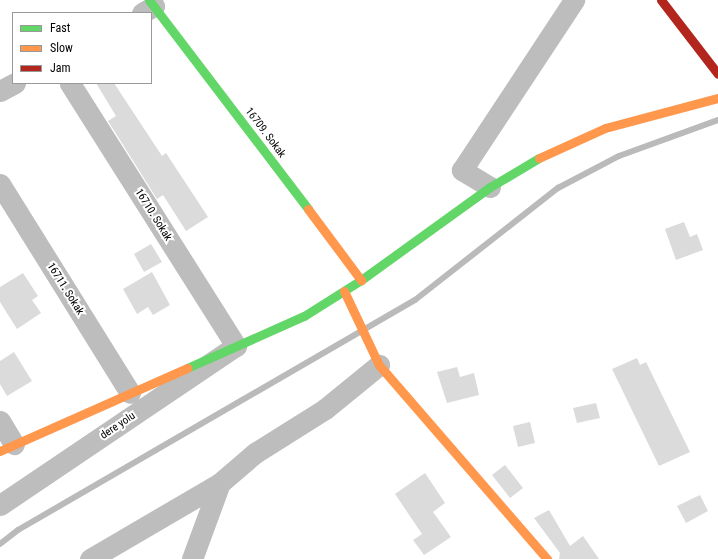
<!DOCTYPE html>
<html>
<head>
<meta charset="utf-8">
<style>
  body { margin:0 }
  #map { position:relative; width:718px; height:559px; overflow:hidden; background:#fff; font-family:"Roboto Condensed",sans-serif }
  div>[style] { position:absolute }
  .stream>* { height:6px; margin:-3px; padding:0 3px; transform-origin:3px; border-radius:3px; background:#bababa }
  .building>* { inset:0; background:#dbdbdb }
  .street>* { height:21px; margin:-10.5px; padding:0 10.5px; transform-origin:10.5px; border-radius:10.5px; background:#bdbdbd }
  .fast>* { height:9px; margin:-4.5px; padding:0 4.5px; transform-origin:4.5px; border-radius:4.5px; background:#63d668 }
  .slow>* { height:9px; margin:-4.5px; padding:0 4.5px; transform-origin:4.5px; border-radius:4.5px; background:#ff974d }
  .jam>* { height:9px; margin:-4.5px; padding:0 4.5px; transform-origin:4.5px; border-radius:4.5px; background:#b3261e }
  span { translate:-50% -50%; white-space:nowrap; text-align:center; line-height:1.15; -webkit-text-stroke:4px #fff; paint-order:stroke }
  .street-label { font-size:11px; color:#000 }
  .legend { position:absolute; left:12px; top:12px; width:140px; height:72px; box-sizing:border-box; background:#fff; border:1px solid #999; margin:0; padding:5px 7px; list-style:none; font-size:12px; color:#000 }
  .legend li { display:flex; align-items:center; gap:8px; height:20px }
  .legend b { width:20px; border:1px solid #999 }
</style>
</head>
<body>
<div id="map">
  <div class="stream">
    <div style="left:0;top:544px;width:23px;rotate:-38deg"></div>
    <div style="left:18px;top:530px;width:459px;rotate:-30.1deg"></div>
    <div style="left:415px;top:300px;width:182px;rotate:-38.1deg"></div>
    <div style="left:558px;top:188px;width:69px;rotate:-27.7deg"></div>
    <div style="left:619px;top:156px;width:105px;rotate:-20deg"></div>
  </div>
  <div class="building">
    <div style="clip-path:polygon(96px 83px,114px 83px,162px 156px,166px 153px,208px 217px,186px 231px,163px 195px,157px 199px,108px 121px,116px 116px)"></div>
    <div style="clip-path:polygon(684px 222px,690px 237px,697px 234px,703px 250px,676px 260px,665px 229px)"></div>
    <div style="clip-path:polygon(151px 244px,162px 262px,144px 272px,134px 254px)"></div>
    <div style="clip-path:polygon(152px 272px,170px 305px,153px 315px,148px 307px,137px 314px,123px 289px)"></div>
    <div style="clip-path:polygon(23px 273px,38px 296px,32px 300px,41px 313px,17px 329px,0 302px,0 287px)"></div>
    <div style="clip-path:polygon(14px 352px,32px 381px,7px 396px,0 384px,0 361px)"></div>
    <div style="clip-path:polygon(637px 358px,640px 365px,646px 362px,690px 452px,659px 466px,612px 369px)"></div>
    <div style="clip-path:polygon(457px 367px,460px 377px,474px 373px,479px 395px,447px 403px,437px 372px)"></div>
    <div style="clip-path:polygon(596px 403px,600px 418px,577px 423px,573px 408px)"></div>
    <div style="clip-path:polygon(530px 422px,535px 443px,518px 447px,513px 426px)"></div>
    <div style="clip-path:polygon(505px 465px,523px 488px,510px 498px,492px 475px)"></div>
    <div style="clip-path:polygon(425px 473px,445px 503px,433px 512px,451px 537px,424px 555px,413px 540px,422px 534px,395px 494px)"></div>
    <div style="clip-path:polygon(700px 495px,708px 511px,686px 523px,677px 506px)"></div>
    <div style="clip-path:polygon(549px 510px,570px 546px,583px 536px,599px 559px,559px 559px,560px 553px,534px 518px)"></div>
  </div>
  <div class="street">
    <div style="left:142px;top:13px;width:14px;rotate:-30deg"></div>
    <div style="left:0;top:91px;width:17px;rotate:-28deg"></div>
    <div style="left:0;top:184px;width:246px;rotate:58.1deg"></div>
    <div style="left:490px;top:187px;width:33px;rotate:-149deg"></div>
    <div style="left:462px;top:170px;width:204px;rotate:-56.6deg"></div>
    <div style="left:0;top:421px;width:27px;rotate:59deg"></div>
    <div style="left:0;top:505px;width:285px;rotate:-34deg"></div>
    <div style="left:236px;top:346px;width:311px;rotate:-122.3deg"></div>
    <div style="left:90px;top:559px;width:151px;rotate:-30.3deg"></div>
    <div style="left:192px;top:559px;width:81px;rotate:-69.8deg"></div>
    <div style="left:220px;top:483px;width:46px;rotate:-40.6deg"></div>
    <div style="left:255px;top:453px;width:83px;rotate:-32.2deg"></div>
    <div style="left:325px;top:409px;width:70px;rotate:-39.2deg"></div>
  </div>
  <div class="fast">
    <div style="left:149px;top:0;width:263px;rotate:52.7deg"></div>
    <div style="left:187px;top:368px;width:128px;rotate:-24deg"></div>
    <div style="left:304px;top:316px;width:67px;rotate:-32.3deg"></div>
    <div style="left:361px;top:280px;width:159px;rotate:-35.8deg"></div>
    <div style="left:490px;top:187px;width:57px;rotate:-30.6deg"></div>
  </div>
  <div class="slow">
    <div style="left:539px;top:158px;width:72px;rotate:-24.4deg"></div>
    <div style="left:605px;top:128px;width:117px;rotate:-14.9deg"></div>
    <div style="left:308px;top:209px;width:89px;rotate:53.3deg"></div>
    <div style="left:344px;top:291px;width:82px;rotate:64.7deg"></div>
    <div style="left:379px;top:365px;width:257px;rotate:49.1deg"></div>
    <div style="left:0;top:451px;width:205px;rotate:-23.9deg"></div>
  </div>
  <div class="jam">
    <div style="left:661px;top:0;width:93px;rotate:52.4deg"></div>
  </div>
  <div class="street-label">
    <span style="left:265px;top:133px;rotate:53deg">16709. Sokak</span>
    <span style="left:153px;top:215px;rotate:58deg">16710. Sokak</span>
    <span style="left:65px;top:289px;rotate:58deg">16711. Sokak</span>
    <span style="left:118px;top:426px;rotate:-34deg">dere yolu</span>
  </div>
  <ul class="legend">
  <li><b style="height:5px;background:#63d668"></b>Fast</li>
  <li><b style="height:5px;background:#ff974d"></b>Slow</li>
  <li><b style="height:5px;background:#b3261e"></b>Jam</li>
  </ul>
</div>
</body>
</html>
